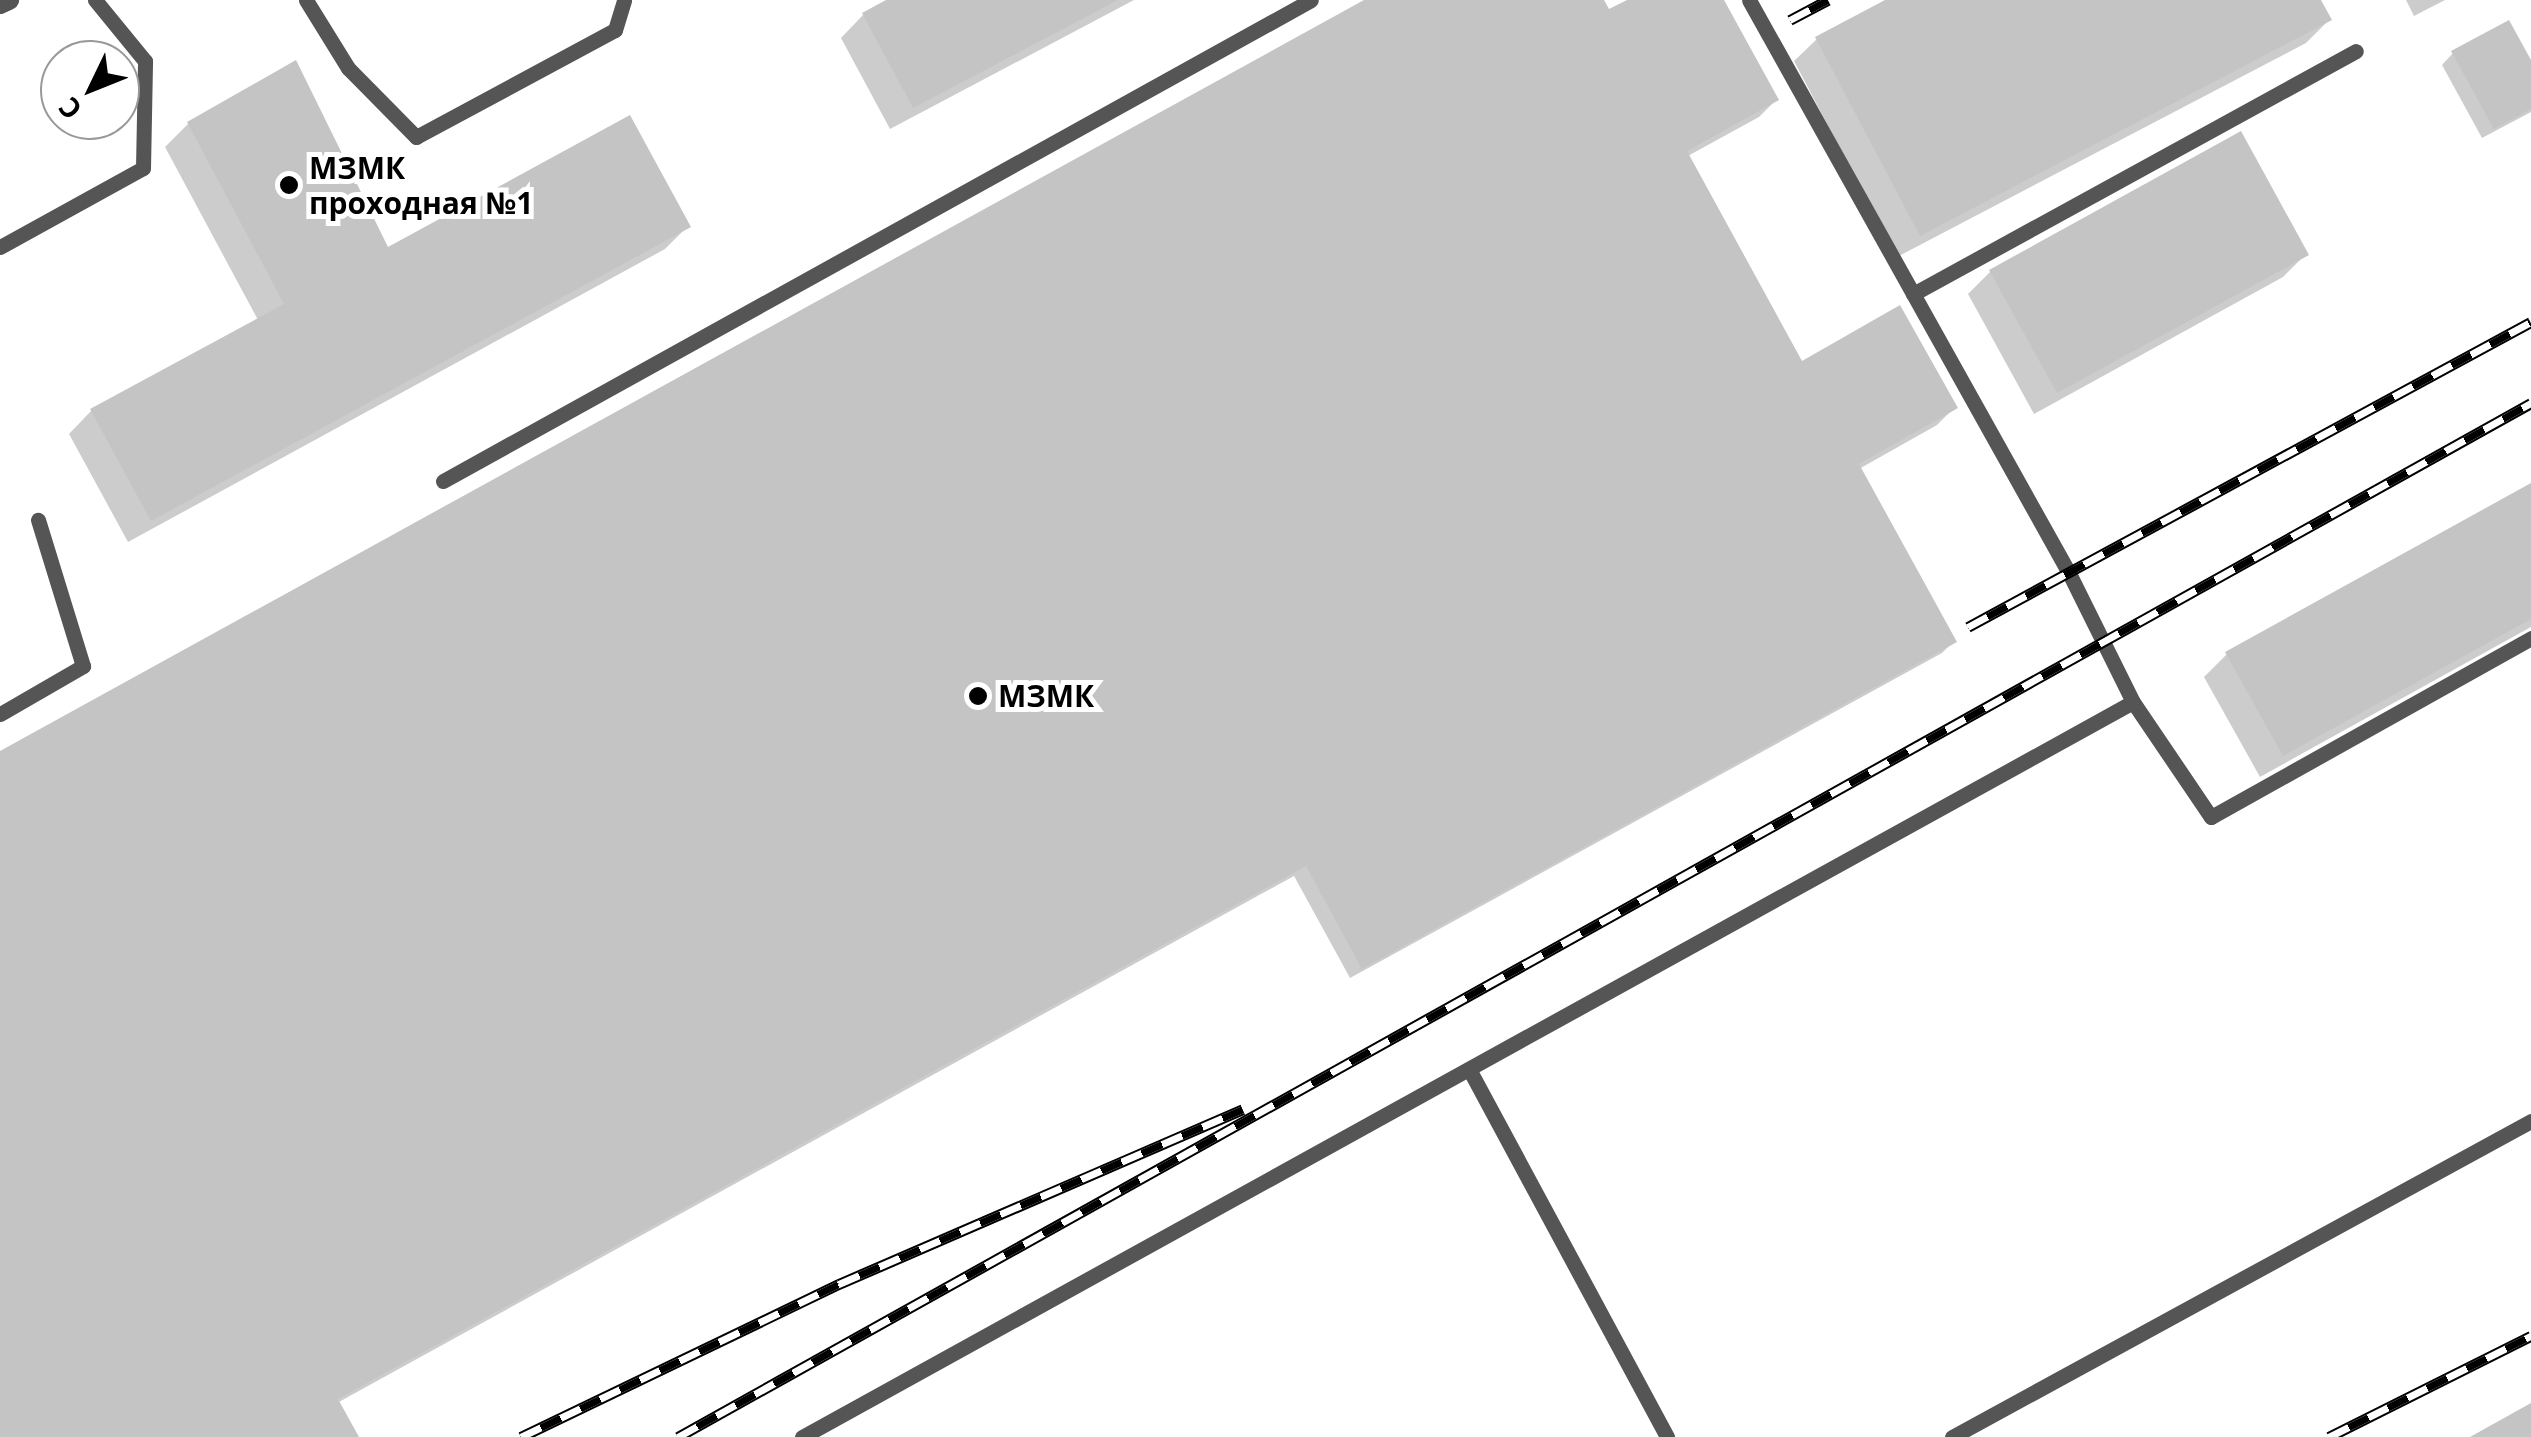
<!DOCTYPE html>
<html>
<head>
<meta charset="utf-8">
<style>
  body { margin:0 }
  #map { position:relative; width:2531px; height:1437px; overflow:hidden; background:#fff; font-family:"Open Sans",sans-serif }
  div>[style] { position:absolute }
  .shadow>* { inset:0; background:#0003 }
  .building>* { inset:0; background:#c4c4c4 }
  .service>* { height:15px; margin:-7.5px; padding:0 7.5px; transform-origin:7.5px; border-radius:7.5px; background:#555 }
  .minor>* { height:20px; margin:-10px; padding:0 10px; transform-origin:10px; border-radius:10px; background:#555 }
  .rail>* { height:11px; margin-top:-5.5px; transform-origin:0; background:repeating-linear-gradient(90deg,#fff 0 22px,#000 0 44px); box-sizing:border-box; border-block:2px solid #000 }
  .dots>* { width:28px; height:28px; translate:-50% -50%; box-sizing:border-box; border:5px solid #fff; border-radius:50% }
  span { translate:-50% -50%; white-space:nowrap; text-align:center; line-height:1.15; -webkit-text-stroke:10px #fff; paint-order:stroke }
  .poi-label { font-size:30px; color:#000; font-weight:700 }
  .left { translate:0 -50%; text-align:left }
  .north { position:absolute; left:40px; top:40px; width:100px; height:100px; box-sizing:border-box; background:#fff; border:2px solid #999; border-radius:50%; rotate:227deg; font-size:28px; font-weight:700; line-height:40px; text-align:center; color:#000 }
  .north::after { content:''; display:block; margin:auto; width:35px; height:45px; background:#000; clip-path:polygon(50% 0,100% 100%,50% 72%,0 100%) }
</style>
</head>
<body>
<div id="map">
  <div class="shadow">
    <div style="clip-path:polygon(891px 0,1134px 0,890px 129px,841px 38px,863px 15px)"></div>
    <div style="clip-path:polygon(1369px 0,1600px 0,1608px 14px,1632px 0,1722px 0,1776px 100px,1759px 117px,1686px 157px,1801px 364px,1954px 408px,1937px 425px,1859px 469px,1954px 641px,1942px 653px,1350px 978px,1294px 876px,337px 1403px,356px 1437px,0 1437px,0 754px)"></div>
    <div style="clip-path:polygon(1890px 0,2319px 0,2329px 20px,2306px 43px,1897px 257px,1794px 61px,1817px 39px)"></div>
    <div style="clip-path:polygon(2406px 0,2445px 0,2414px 16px)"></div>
    <div style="clip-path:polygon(2453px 53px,2531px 65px,2531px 112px,2482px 138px,2442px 65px)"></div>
    <div style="clip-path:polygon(295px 64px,387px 250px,688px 226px,665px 249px,128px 542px,69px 434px,91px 411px,258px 320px,165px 147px,188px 124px)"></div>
    <div style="clip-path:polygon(2306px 254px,2283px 277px,2034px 414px,1968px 294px,1990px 272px)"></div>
    <div style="clip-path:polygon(2531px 486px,2531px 627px,2260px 777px,2204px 677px,2227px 654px)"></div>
  </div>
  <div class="building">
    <div style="clip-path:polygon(886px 0,1118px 0,913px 108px,862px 13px)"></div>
    <div style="clip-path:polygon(1364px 0,1604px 0,1609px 9px,1627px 0,1724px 0,1779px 100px,1687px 151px,1802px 361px,1900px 305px,1958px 408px,1859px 464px,1957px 642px,1362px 969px,1306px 866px,338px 1399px,359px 1437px,0 1437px,0 751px)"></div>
    <div style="clip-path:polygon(1885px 0,2321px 0,2332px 20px,1920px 236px,1815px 37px)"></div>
    <div style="clip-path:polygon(2509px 20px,2531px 60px,2531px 109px,2494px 129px,2451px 51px)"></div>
    <div style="clip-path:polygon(296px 60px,388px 247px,630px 115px,691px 227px,151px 521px,90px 409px,284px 304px,187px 122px)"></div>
    <div style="clip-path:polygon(2241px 131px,2309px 255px,2057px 393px,1989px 270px)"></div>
    <div style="clip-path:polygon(2531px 483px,2531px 619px,2283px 756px,2225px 652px)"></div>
    <div style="clip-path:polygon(2531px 1403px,2531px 1437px,2470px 1437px)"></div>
  </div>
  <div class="service">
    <div style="left:306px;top:0;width:80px;rotate:58.3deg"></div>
    <div style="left:348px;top:68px;width:97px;rotate:45.4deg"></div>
    <div style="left:416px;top:137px;width:226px;rotate:-28.3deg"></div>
    <div style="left:615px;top:30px;width:31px;rotate:-73deg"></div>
    <div style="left:0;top:247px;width:163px;rotate:-28.9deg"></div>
    <div style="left:143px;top:168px;width:107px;rotate:-88.9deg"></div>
    <div style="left:145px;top:61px;width:79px;rotate:-129.3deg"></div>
    <div style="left:1913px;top:294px;width:505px;rotate:-28.75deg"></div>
    <div style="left:443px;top:481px;width:992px;rotate:-28.99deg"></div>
    <div style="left:2133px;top:702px;width:139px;rotate:55.9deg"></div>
    <div style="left:2211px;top:817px;width:367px;rotate:-29.2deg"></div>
    <div style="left:0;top:714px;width:96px;rotate:-30deg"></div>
    <div style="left:83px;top:666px;width:153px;rotate:-107.1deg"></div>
    <div style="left:1469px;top:1069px;width:418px;rotate:61.7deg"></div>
    <div style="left:802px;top:1437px;width:1520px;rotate:-28.91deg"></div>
    <div style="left:2133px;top:702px;width:144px;rotate:-116.4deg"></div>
    <div style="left:2069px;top:573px;width:656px;rotate:-119.18deg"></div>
    <div style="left:1952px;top:1437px;width:660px;rotate:-28.62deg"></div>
  </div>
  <div class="minor">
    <div style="left:0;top:4px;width:10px;rotate:-24deg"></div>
  </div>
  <div class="rail">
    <div style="left:1790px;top:20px;width:43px;rotate:-27.8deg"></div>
    <div style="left:1968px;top:627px;width:640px;rotate:-28.45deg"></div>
    <div style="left:521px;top:1437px;width:353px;rotate:-25.7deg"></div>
    <div style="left:839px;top:1284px;width:440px;rotate:-23.4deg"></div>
    <div style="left:678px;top:1437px;width:2122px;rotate:-29.16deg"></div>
    <div style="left:2329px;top:1437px;width:226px;rotate:-26.6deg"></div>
  </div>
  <div class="dots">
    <div style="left:289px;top:185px;background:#000"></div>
    <div style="left:978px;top:696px;background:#000"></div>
  </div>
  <div class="poi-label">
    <span class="left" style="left:309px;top:185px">МЗМК<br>проходная №1</span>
    <span class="left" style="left:998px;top:696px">МЗМК</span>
  </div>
  <div class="north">С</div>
</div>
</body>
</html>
